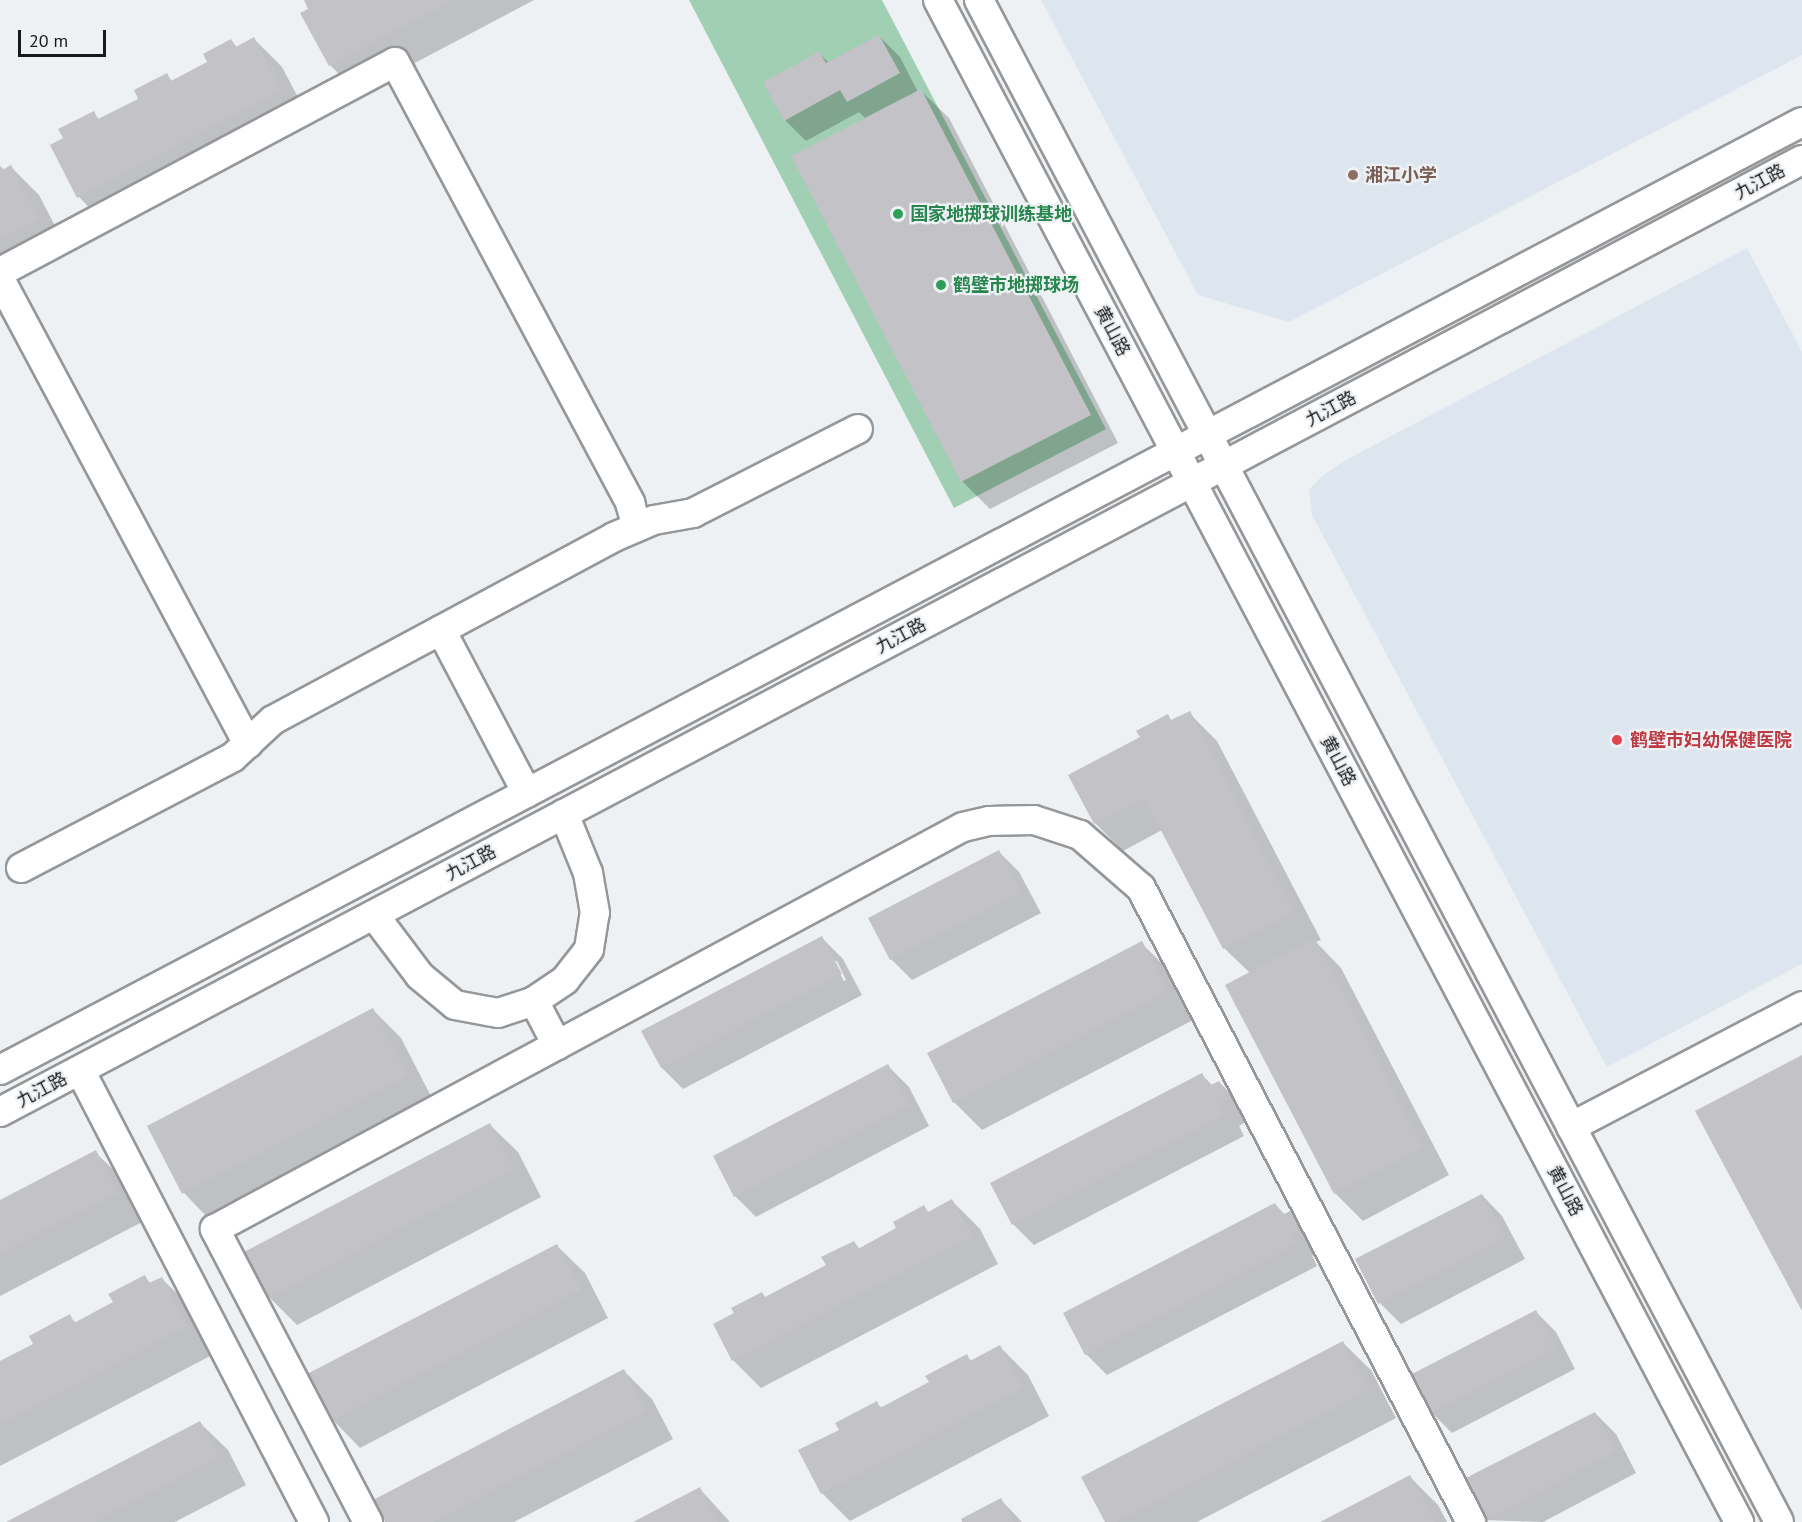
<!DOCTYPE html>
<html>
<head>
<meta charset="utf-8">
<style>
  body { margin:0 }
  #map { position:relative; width:1802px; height:1522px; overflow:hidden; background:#eef1f4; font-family:"PT Sans","Noto Sans SC",sans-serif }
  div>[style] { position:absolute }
  .built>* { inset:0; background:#dde5ee }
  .green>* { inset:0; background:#a0cfb3 }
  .shadow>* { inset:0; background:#0003 }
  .building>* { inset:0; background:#c3c2c6 }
  .roads { filter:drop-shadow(2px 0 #959799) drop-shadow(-2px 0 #959799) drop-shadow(0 2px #959799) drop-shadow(0 -2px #959799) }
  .minor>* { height:28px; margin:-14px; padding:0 14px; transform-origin:14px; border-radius:14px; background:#fff }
  .dots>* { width:16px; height:16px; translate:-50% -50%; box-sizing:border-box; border:3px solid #eef1f4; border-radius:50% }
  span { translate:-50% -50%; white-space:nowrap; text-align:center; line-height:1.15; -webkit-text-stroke:4.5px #eef1f4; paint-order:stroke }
  .education-label { font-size:18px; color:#785e54; font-weight:700 }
  .left { translate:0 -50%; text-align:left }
  .street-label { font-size:18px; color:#18191a }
  .leisure-label { font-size:18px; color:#27864d; font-weight:700 }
  .health-label { font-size:18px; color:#be3a42; font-weight:700 }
  .scale { position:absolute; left:18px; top:30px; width:88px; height:27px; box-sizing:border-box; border:3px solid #18191a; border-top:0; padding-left:8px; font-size:18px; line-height:21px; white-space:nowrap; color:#18191a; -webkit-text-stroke:4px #eef1f4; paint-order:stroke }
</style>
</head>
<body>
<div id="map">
  <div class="built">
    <div style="clip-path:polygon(1041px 0,1802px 0,1802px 55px,1289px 322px,1198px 295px)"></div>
    <div style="clip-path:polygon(1747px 248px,1802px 352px,1802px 964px,1607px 1067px,1312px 515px,1309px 490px,1321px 477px,1344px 461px)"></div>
  </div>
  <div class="green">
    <div style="clip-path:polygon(689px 0,882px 0,1106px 429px,954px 508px)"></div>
  </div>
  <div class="shadow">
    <div style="clip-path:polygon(308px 0,534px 0,358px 93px,330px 65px)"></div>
    <div style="clip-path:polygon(879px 36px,900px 57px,918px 92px,921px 91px,949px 118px,1118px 443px,990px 509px,963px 482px,793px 157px,866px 119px,859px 112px,806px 141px,785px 120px,819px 53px,829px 63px)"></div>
    <div style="clip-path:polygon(254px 39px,282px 67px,309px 118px,106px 225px,79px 197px,52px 146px,65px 139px,93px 113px,100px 120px,140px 99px,166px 75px,173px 82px,210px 63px,231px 41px,238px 48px)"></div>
    <div style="clip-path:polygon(0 166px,4px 170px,11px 167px,39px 195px,66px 247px,0 281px)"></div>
    <div style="clip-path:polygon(1189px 713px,1217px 741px,1321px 940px,1316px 942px,1341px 968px,1449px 1175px,1363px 1221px,1335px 1193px,1250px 973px,1224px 948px,1162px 830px,1123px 851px,1095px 823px,1142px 738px,1167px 716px,1172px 721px)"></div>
    <div style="clip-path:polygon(998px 851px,1019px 872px,1041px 913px,912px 980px,891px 959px)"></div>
    <div style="clip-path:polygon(evenodd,822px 938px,843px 959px,862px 995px,683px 1089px,662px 1068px,643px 1031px,822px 938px,833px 961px,837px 961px,846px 980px,844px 981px,833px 961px)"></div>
    <div style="clip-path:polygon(1141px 943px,1169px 970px,1195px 1019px,982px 1130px,954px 1102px)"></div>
    <div style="clip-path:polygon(373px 1010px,401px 1038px,435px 1104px,211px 1221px,184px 1193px,149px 1127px)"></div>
    <div style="clip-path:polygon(888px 1066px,909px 1087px,929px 1126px,756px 1217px,735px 1196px)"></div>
    <div style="clip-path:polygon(1202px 1075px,1213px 1086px,1219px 1082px,1240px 1103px,1249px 1120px,1239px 1126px,1244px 1136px,1034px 1245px,1013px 1224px,992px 1184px)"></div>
    <div style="clip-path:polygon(490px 1125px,518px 1152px,541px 1197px,297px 1325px,269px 1297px)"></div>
    <div style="clip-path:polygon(95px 1152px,123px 1179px,144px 1221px,0 1296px,0 1201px)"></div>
    <div style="clip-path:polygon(1482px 1195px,1502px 1216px,1525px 1259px,1401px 1324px,1380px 1303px)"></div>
    <div style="clip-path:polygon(952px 1201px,980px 1229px,998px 1264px,761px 1388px,733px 1360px,766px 1298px,828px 1266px,854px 1242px,860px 1249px,898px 1229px,923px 1207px,929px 1213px)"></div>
    <div style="clip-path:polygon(1275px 1204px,1285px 1215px,1292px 1211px,1313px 1232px,1322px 1250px,1312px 1255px,1317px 1266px,1107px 1375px,1086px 1354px)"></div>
    <div style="clip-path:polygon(557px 1246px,585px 1273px,608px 1318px,360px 1448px,333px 1420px)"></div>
    <div style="clip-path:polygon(145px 1277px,151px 1284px,162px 1279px,190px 1306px,214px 1354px,0 1466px,0 1363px,35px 1344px,69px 1316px,76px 1323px,115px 1303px)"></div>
    <div style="clip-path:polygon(1535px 1311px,1556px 1332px,1575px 1369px,1452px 1433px,1431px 1412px)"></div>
    <div style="clip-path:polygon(1343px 1343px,1371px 1370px,1396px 1418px,1197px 1522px,1106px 1522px)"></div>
    <div style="clip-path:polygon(1000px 1347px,1028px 1375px,1049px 1416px,850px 1521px,822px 1493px,876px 1403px,882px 1408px,931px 1383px,966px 1356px,972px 1361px)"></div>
    <div style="clip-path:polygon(624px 1371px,652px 1399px,673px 1439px,514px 1522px,386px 1522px)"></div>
    <div style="clip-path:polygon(1595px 1413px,1616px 1434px,1636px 1473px,1543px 1522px,1485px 1520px)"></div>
    <div style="clip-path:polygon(200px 1423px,228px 1450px,246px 1485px,175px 1522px,10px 1522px)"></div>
    <div style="clip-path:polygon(1410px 1477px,1438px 1505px,1447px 1522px,1324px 1522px)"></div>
    <div style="clip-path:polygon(700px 1489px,730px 1522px,637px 1522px)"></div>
    <div style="clip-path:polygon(1001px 1500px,1022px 1522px,964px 1522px)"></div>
  </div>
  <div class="building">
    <div style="clip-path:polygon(304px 0,454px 0,329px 66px,300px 13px,308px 9px)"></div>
    <div style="clip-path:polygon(879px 35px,900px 73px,847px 102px,840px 90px,784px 121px,763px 82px,819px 52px,826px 63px)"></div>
    <div style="clip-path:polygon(254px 37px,282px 90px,77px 198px,50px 145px,63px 138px,58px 129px,94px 111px,98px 119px,138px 99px,134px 90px,167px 73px,171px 81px,207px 62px,203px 54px,231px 39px,236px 47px)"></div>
    <div style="clip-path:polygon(921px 89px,1091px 415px,961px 482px,791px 156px)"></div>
    <div style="clip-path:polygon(11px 165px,39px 219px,0 239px,0 166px,2px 170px)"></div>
    <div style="clip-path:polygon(1190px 711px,1294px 912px,1223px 949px,1144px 798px,1094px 824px,1068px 775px,1140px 737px,1136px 731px,1168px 714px,1171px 720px)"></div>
    <div style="clip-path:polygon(999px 850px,1021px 892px,890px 960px,868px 918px)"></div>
    <div style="clip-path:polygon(822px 936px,842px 974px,661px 1068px,641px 1031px)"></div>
    <div style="clip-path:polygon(1314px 938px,1423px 1147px,1334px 1194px,1225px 985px)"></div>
    <div style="clip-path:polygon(1142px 941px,1168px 991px,953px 1103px,927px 1053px)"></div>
    <div style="clip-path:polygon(373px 1008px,408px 1076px,182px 1194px,147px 1126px)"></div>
    <div style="clip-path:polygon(1802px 1055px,1802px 1311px,1695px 1111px)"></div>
    <div style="clip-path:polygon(888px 1064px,910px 1105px,734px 1197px,713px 1156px)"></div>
    <div style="clip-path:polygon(1202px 1073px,1209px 1086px,1219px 1081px,1229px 1099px,1219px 1104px,1224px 1115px,1012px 1225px,990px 1183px)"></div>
    <div style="clip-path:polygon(490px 1123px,514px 1169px,268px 1298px,244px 1252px)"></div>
    <div style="clip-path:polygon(96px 1150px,118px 1193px,0 1254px,0 1200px)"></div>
    <div style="clip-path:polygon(1482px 1194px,1505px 1238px,1378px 1304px,1355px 1259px)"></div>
    <div style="clip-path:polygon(952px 1199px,972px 1236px,732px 1361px,713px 1324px,734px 1313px,731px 1308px,762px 1292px,765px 1297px,826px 1265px,821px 1257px,854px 1241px,858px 1249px,896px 1228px,893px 1222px,924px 1205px,928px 1212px)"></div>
    <div style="clip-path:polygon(1275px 1203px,1282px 1215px,1292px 1210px,1302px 1229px,1292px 1234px,1297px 1244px,1085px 1355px,1063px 1313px)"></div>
    <div style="clip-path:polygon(557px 1244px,581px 1290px,331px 1421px,307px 1374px)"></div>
    <div style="clip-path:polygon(145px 1275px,149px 1283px,162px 1277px,188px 1326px,0 1424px,0 1361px,33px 1344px,29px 1336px,70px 1314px,74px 1323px,113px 1302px,108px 1294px)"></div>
    <div style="clip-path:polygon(1536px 1310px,1556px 1348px,1430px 1413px,1410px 1375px)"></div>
    <div style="clip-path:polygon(1343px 1341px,1369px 1390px,1117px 1522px,1105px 1522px,1081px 1477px)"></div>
    <div style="clip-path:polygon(1000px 1345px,1023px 1388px,821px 1494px,798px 1450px,839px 1430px,835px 1423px,877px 1401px,880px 1408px,929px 1382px,925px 1376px,967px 1354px,970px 1361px)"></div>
    <div style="clip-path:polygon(624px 1369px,646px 1411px,433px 1522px,385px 1522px,373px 1500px)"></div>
    <div style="clip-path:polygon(1595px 1412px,1616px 1452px,1484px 1521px,1462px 1480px)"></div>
    <div style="clip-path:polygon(200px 1421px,219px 1457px,95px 1522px,6px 1522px)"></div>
    <div style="clip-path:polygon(1410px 1475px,1435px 1522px,1320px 1522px)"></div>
    <div style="clip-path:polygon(700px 1487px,718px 1522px,633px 1522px)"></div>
    <div style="clip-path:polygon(1001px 1498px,1014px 1522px,962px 1522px,961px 1519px)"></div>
  </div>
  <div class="roads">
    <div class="minor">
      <div style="left:938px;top:0;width:1720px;rotate:62.24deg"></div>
      <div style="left:979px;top:0;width:1719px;rotate:62.27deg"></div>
      <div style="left:0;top:272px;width:447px;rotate:-28deg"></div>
      <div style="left:395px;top:62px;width:500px;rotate:61.9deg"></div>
      <div style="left:630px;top:503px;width:25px;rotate:74deg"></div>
      <div style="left:0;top:279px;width:527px;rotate:61.93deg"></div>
      <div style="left:441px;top:630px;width:184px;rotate:62.2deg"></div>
      <div style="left:21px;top:868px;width:239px;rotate:-27.6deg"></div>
      <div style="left:233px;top:757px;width:54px;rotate:-42.8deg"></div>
      <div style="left:273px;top:720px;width:387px;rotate:-28.2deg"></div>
      <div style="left:614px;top:537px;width:43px;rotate:-23deg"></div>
      <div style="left:654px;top:520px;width:40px;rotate:-10deg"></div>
      <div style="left:693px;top:513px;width:185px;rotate:-27deg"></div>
      <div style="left:374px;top:915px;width:76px;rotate:53deg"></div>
      <div style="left:420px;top:976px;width:45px;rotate:39.6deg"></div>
      <div style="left:455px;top:1005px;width:44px;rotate:10.5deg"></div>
      <div style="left:498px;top:1013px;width:38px;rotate:-18deg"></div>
      <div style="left:534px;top:1001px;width:37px;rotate:-34deg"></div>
      <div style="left:565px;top:980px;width:39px;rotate:-52deg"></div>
      <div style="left:589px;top:949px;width:36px;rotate:-81deg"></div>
      <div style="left:595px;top:913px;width:41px;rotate:-99.9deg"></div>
      <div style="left:588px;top:873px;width:64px;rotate:-112.1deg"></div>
      <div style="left:534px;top:1001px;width:50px;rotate:62.4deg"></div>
      <div style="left:0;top:1070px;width:2036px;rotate:-27.75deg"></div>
      <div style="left:80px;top:1070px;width:509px;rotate:62.63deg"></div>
      <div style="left:0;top:1112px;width:2038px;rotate:-27.85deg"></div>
      <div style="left:1571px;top:1127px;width:261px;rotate:-27.6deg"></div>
      <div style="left:368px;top:1522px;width:331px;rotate:-117.6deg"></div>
      <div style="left:215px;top:1229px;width:849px;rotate:-28.26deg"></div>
      <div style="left:963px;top:827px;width:27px;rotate:-13deg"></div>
      <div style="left:989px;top:821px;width:45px;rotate:-1.3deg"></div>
      <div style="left:1034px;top:820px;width:48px;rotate:18.1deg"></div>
      <div style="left:1080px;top:835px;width:81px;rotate:41deg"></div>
      <div style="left:1141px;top:888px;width:715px;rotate:62.5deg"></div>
    </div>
  </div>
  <div class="dots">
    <div style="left:1353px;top:175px;background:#8d6e63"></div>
    <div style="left:898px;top:214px;background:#2e9e5b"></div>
    <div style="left:941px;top:285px;background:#2e9e5b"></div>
    <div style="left:1617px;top:740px;background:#e0444e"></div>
  </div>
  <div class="education-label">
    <span class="left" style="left:1365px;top:175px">湘江小学</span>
  </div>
  <div class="street-label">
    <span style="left:1760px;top:182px;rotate:-28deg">九江路</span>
    <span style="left:1112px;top:331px;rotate:62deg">黄山路</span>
    <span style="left:1331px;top:409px;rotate:-28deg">九江路</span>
    <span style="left:901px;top:636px;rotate:-28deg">九江路</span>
    <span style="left:1338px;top:761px;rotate:62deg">黄山路</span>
    <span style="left:471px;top:863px;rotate:-28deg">九江路</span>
    <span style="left:42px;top:1090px;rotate:-28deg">九江路</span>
    <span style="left:1565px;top:1191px;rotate:62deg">黄山路</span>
  </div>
  <div class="leisure-label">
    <span class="left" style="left:910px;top:214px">国家地掷球训练基地</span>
    <span class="left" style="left:953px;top:285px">鹤壁市地掷球场</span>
  </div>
  <div class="health-label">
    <span class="left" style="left:1630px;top:740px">鹤壁市妇幼保健医院</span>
  </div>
  <div class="scale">20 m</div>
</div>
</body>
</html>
